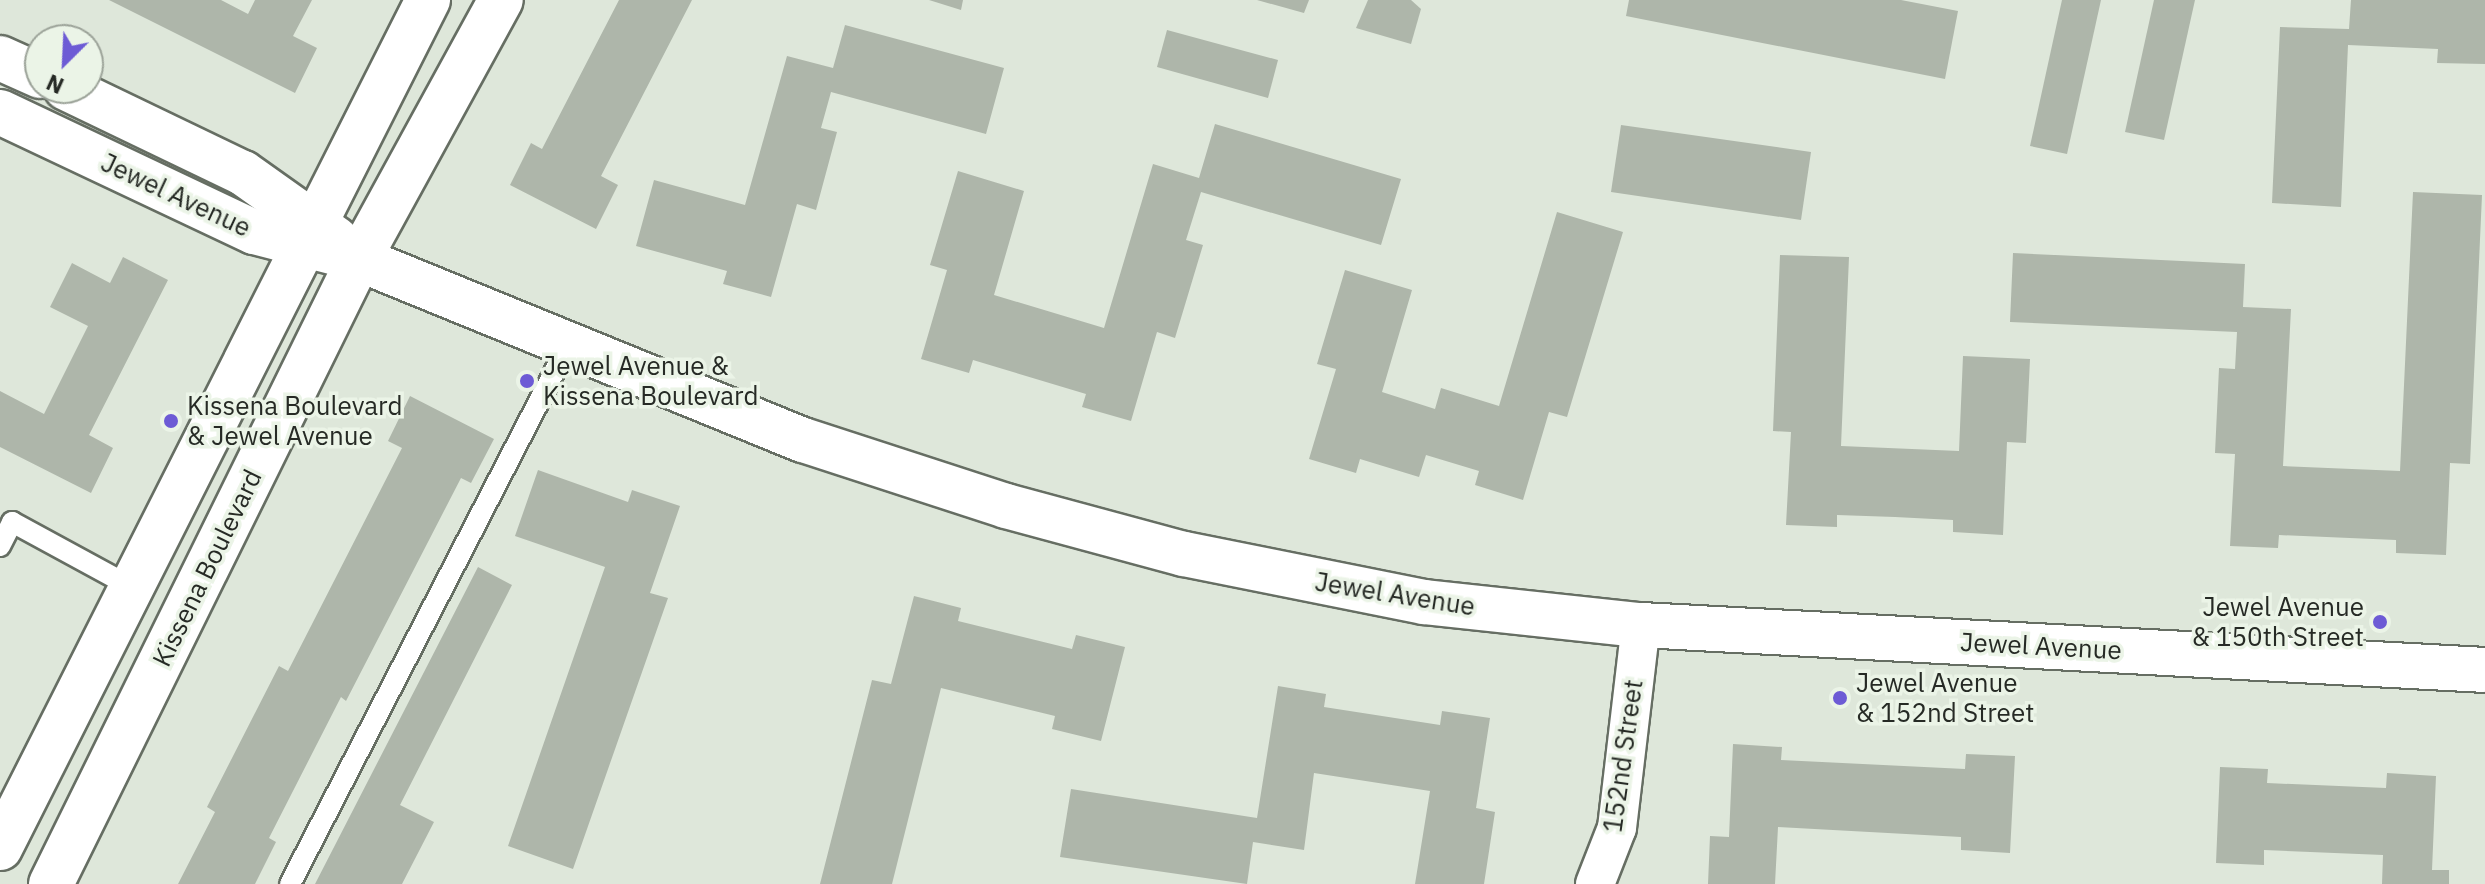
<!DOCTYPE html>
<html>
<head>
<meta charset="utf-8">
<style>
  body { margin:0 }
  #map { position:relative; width:2485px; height:884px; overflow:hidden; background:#dee7da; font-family:"IBM Plex Sans",sans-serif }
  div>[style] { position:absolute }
  .building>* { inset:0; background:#aeb6aa }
  .roads { filter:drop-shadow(2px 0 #666e63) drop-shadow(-2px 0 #666e63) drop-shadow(0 2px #666e63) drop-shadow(0 -2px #666e63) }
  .lane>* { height:20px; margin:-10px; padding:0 10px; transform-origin:10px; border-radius:10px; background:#fff }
  .street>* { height:38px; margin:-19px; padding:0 19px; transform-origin:19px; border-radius:19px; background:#fff }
  .secondary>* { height:44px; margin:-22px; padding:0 22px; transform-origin:22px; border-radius:22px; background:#fff }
  .dots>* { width:22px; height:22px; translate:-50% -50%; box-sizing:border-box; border:4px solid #ebf4e7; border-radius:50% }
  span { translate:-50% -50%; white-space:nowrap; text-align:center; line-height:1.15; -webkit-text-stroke:7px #ebf4e7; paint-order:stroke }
  .street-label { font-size:26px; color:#262a25 }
  .poi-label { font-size:26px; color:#262a25 }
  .left { translate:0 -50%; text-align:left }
  .right { translate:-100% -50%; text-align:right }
  .north { position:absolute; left:24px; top:24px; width:80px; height:80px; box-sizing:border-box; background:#ebf4e7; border:2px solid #9ca399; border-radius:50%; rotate:204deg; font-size:22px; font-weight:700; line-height:32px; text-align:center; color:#262a25 }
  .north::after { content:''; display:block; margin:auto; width:28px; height:36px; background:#6d5bd5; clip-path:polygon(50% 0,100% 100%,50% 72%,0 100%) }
</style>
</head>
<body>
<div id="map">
  <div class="building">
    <div style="clip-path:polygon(109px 0,221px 0,248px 14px,255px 0,312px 0,293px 36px,317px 48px,295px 93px)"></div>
    <div style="clip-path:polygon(619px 0,692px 0,601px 176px,618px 185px,596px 229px,510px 185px,531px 143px,542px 149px)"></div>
    <div style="clip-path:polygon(929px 0,963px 0,961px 10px)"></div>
    <div style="clip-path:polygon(1257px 0,1309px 0,1304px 13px)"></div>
    <div style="clip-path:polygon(1368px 0,1411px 0,1421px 9px,1411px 44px,1356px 28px)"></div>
    <div style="clip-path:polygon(1629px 0,1901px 0,1958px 11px,1945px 79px,1626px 16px)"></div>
    <div style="clip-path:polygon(2062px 0,2101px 0,2067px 154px,2030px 146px)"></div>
    <div style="clip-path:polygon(2154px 0,2195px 0,2164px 140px,2125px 132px)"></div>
    <div style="clip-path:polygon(2351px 0,2485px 0,2485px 64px,2437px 63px,2438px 49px,2348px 45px,2341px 207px,2272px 203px,2280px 27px,2349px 29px)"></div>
    <div style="clip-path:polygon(845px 25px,1004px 68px,986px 134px,831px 92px,821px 128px,837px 132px,816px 210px,797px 204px,771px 297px,723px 284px,727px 271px,636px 246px,654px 180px,745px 205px,787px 56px,833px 68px)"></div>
    <div style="clip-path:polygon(1167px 30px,1278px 60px,1268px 98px,1157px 67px)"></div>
    <div style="clip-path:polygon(1215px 124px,1401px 179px,1381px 245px,1201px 192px,1186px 240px,1203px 245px,1175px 338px,1157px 332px,1131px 421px,1082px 407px,1086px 394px,973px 360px,969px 373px,921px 359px,947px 270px,930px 265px,958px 171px,1024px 191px,994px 295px,1104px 328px,1153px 164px,1199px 178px)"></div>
    <div style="clip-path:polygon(1621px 125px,1811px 152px,1801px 220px,1611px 192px)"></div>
    <div style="clip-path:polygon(2413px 192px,2482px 195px,2470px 464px,2450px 463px,2446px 555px,2396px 553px,2396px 540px,2279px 535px,2278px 548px,2230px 546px,2235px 454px,2215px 453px,2219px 368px,2235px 369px,2237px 332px,2010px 322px,2013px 253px,2245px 264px,2243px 307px,2291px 309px,2283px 466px,2400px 471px)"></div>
    <div style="clip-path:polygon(1557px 212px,1623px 232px,1567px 417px,1549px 412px,1523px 500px,1475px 485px,1479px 471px,1426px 455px,1419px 477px,1360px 459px,1356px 473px,1309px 459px,1336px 369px,1317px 364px,1345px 270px,1412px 290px,1382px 392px,1435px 409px,1441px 388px,1499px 406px)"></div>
    <div style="clip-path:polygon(1780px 255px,1849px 257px,1841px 446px,1959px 451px,1963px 356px,2030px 359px,2026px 443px,2007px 442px,2003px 535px,1953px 532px,1953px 520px,1895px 517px,1837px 515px,1837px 527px,1786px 525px,1791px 432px,1773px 431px)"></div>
    <div style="clip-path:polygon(123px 257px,168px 280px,89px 435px,113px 448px,91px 493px,0 447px,0 391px,44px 414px,88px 326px,50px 307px,72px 263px,110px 283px)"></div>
    <div style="clip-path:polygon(410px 396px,494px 439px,471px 483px,461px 478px,346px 701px,341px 697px,269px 838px,276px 842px,255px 884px,178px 884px,215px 812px,207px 807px,279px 666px,288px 671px,402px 448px,388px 441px)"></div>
    <div style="clip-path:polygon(538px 470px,628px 502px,632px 490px,680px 506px,650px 593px,668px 598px,573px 869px,508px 846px,605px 567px,515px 536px)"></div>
    <div style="clip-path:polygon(478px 567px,512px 585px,400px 805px,434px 822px,402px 884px,315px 884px)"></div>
    <div style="clip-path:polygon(914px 596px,961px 608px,958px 621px,1072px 649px,1076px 635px,1125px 647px,1101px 741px,1052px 729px,1055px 716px,941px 688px,892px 884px,820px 884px,872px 680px,891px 684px)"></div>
    <div style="clip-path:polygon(1278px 686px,1326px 694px,1324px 707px,1440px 725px,1442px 711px,1490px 718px,1476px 808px,1495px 812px,1484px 884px,1415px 884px,1430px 791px,1314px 773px,1304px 850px,1253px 842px,1247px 884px,1060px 857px,1071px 789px,1257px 818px)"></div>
    <div style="clip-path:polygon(1733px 744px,1782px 747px,1781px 760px,1965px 769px,1966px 754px,2015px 756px,2010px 853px,1961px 850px,1961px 837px,1778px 827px,1775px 884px,1708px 884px,1710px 836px,1729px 837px)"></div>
    <div style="clip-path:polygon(2220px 767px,2268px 769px,2267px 783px,2386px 788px,2387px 773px,2436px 776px,2432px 870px,2449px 870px,2449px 884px,2382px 884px,2383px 855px,2264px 850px,2264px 865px,2216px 863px)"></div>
  </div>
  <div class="roads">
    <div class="lane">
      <div style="left:0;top:546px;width:27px;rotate:-63deg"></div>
      <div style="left:12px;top:522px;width:134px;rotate:28.5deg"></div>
      <div style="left:290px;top:884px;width:604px;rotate:-62.71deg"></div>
    </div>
    <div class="street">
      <div style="left:1595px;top:884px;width:60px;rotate:-68.6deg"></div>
      <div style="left:1617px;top:828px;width:204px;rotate:-83.3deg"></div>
    </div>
    <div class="secondary">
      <div style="left:0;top:58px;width:44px;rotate:24.2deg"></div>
      <div style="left:66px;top:88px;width:196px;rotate:25.7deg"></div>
      <div style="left:243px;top:173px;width:114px;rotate:35.4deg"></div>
      <div style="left:0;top:112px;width:281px;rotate:25.3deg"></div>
      <div style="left:254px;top:232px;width:108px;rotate:14.4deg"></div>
      <div style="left:359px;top:259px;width:479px;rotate:22.2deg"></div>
      <div style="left:803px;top:440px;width:213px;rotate:18deg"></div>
      <div style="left:1006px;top:506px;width:184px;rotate:15.1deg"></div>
      <div style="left:1184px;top:554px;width:245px;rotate:11.3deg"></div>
      <div style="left:1424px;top:602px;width:218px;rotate:6.1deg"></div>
      <div style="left:1641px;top:625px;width:845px;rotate:3.05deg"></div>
      <div style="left:0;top:848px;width:950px;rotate:-63.22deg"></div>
      <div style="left:51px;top:884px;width:697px;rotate:-63.77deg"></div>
      <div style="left:359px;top:259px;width:295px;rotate:-61.3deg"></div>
    </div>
  </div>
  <div class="dots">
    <div style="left:527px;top:381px;background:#6d5bd5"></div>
    <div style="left:171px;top:421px;background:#6d5bd5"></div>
    <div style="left:2380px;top:622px;background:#6d5bd5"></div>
    <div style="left:1840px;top:698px;background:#6d5bd5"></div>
  </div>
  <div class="street-label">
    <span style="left:176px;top:195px;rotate:25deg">Jewel Avenue</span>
    <span style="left:207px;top:568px;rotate:-64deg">Kissena Boulevard</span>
    <span style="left:1395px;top:594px;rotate:9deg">Jewel Avenue</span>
    <span style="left:2041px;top:646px;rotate:3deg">Jewel Avenue</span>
    <span style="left:1623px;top:756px;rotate:-82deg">152nd Street</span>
  </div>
  <div class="poi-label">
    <span class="left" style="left:543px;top:381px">Jewel Avenue &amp;<br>Kissena Boulevard</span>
    <span class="left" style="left:187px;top:421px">Kissena Boulevard<br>&amp; Jewel Avenue</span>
    <span class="right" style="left:2364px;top:622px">Jewel Avenue<br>&amp; 150th Street</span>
    <span class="left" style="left:1856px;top:698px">Jewel Avenue<br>&amp; 152nd Street</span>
  </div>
  <div class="north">N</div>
</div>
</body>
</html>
